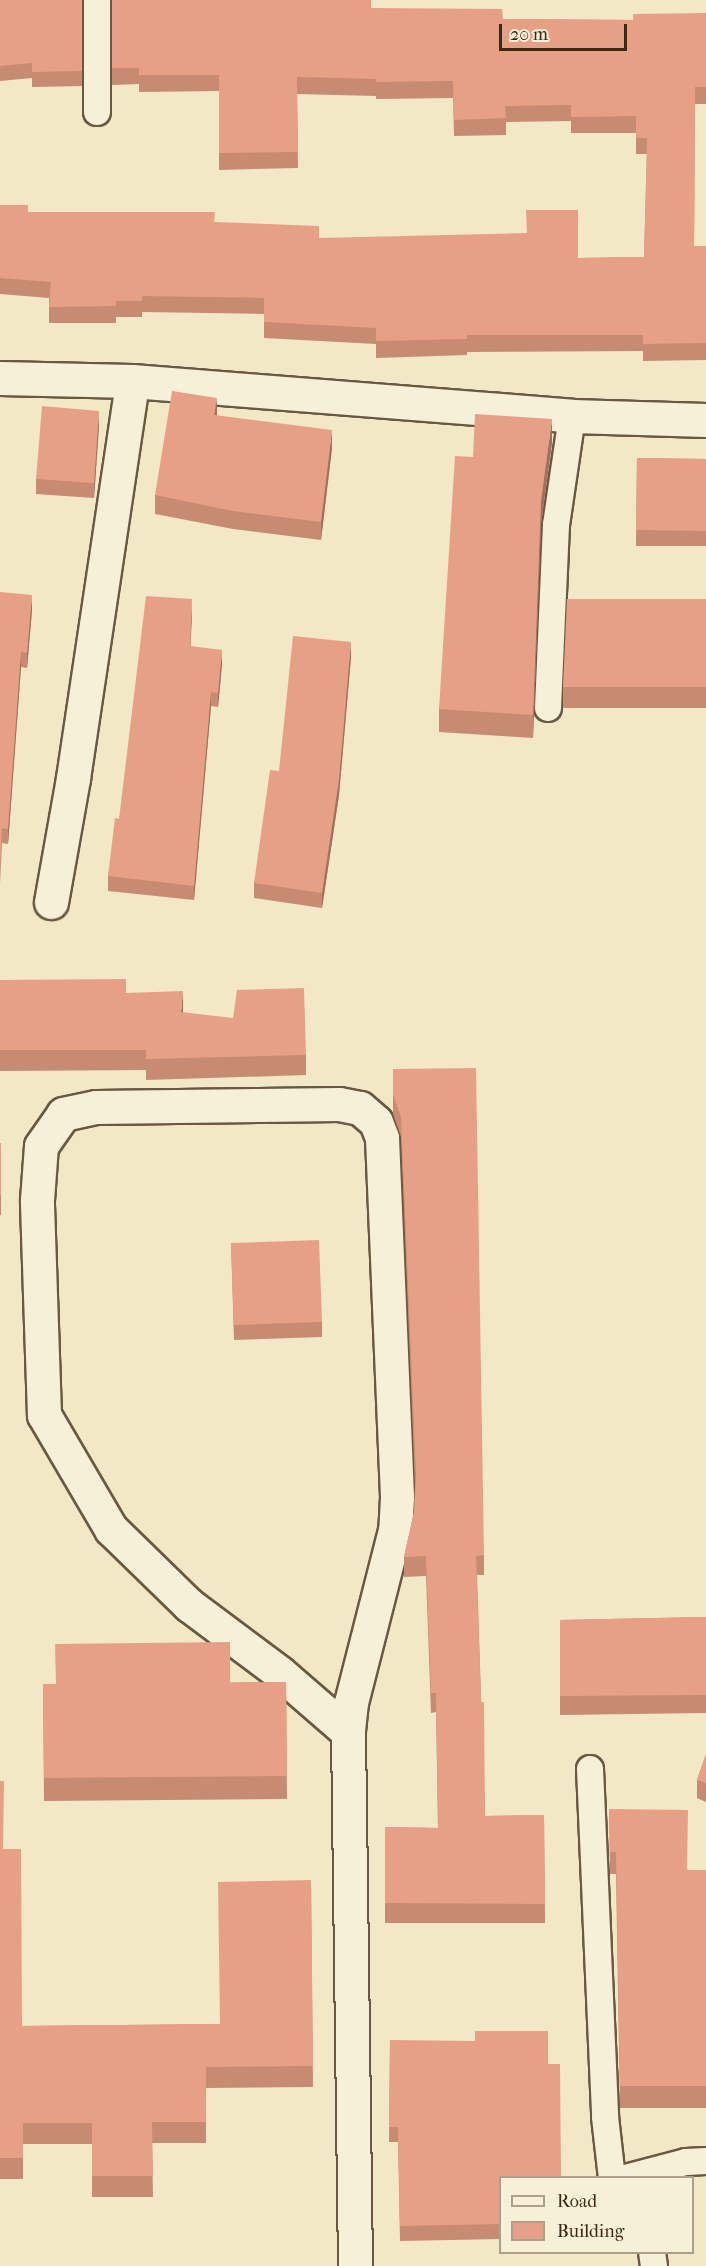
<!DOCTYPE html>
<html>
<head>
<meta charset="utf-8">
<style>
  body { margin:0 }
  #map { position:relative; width:706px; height:2266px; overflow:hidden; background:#f2e8c5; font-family:"IM FELL French Canon",serif }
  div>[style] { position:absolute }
  .roads { filter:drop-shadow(2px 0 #6a5842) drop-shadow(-2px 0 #6a5842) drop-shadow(0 2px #6a5842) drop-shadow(0 -2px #6a5842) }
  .lane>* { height:26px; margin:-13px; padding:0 13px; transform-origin:13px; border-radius:13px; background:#f7f0d9 }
  .street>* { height:33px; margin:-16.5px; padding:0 16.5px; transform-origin:16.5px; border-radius:16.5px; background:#f7f0d9 }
  .wall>* { inset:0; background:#c78a72 }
  .shaded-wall>* { inset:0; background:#a2705d }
  .building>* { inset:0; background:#e7a085 }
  span { translate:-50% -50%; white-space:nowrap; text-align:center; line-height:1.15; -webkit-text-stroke:4.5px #f7f0d9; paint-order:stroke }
  .legend { position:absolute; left:499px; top:2176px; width:195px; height:78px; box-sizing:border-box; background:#f7f0d9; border:2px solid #ada08b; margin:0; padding:8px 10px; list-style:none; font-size:18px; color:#3d2816 }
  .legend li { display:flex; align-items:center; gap:12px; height:30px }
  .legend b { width:30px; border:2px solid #ada08b }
  .scale { position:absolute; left:499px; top:24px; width:128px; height:27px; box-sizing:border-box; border:3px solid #3d2816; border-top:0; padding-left:8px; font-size:18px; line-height:21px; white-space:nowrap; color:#3d2816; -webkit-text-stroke:4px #f7f0d9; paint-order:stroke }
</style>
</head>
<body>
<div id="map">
  <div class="roads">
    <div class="lane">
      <div style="left:97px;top:0;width:112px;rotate:90deg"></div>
      <div style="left:548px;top:708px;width:183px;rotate:-87.5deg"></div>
      <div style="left:556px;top:525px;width:110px;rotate:-81.6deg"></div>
      <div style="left:590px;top:1769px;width:348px;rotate:87.5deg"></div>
      <div style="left:605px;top:2117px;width:61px;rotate:83.5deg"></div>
      <div style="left:625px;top:2178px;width:63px;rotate:-14.7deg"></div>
      <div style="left:686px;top:2162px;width:20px;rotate:-3deg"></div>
      <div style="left:652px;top:2252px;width:14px;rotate:82deg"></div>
    </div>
    <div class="street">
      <div style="left:0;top:378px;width:132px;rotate:1.3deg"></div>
      <div style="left:132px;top:381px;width:441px;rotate:4.5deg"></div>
      <div style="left:572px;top:416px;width:134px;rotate:1.7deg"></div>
      <div style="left:51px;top:902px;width:126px;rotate:-79.9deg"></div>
      <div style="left:73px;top:778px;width:401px;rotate:-81.5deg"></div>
      <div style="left:348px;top:1732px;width:90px;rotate:-139.1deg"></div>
      <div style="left:280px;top:1673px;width:114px;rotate:-143.2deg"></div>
      <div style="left:189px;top:1605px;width:109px;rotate:-135.7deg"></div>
      <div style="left:111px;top:1529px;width:132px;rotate:-120.4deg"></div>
      <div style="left:44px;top:1415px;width:215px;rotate:-91.9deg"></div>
      <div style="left:37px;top:1200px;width:54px;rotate:-85.8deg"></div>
      <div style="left:41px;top:1146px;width:39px;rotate:-55deg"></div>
      <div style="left:63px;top:1114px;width:34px;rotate:-12deg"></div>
      <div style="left:96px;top:1107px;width:243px;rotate:-0.7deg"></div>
      <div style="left:339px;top:1104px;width:21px;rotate:11deg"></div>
      <div style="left:360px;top:1108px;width:21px;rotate:41deg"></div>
      <div style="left:376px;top:1122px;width:17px;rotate:69deg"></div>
      <div style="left:382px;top:1138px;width:359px;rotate:87.6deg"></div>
      <div style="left:397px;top:1497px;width:33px;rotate:93deg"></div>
      <div style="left:395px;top:1530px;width:178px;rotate:104.3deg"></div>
      <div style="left:351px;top:1702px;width:30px;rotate:96deg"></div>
      <div style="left:348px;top:1732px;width:534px;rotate:89.25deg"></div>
    </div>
  </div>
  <div class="wall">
    <div style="clip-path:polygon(0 0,82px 0,82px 86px,32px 87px,32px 78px,0 81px)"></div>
    <div style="clip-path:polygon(112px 0,371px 8px,503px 19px,633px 20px,706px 13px,706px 104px,695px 104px,694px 246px,706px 246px,706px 360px,643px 361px,643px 351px,467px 352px,467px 355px,376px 358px,376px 344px,264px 338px,264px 314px,142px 312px,142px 317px,116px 317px,116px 323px,49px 323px,49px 298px,0 294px,0 205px,28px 212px,215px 222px,319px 238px,578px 258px,644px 257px,647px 154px,636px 154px,636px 133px,571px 133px,571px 121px,506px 122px,506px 135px,454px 136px,453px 98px,376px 99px,376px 96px,297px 94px,298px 168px,219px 170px,219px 91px,139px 92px,139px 84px,112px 85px)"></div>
    <div style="clip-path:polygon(217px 416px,332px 448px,321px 540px,233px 529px,155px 514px,155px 495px)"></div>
    <div style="clip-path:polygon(99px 426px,94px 498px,36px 494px,36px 479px)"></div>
    <div style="clip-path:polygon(552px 443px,541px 524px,533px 738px,439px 732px,439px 709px,473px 457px)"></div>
    <div style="clip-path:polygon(637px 458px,706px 459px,706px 546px,636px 546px)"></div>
    <div style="clip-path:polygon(0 592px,32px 610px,27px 668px,21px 667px,8px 844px,2px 843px,0 884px)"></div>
    <div style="clip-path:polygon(706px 599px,706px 708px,563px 708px,563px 687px)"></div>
    <div style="clip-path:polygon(192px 613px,190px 646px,222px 664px,218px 707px,211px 706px,194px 900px,108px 891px,108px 876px,119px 819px)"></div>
    <div style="clip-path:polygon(351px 657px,339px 795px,322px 908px,254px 898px,254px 883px,279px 771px)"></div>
    <div style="clip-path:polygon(0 980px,126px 993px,306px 1055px,306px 1075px,146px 1080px,146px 1070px,0 1071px)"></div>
    <div style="clip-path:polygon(393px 1069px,484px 1555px,484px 1575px,477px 1575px,485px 1816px,544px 1815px,545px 1923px,385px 1923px,385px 1827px,438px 1828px,436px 1712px,431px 1713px,426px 1576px,404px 1577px,404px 1557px,414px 1512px,415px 1485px,401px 1137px,393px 1114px)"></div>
    <div style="clip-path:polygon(0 1143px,1px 1143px,1px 1215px,0 1215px)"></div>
    <div style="clip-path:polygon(231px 1243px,322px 1322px,322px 1337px,234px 1340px)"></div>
    <div style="clip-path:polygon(706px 1617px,706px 1713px,560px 1715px,560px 1620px)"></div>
    <div style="clip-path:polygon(286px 1682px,287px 1799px,44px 1801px,43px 1684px)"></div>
    <div style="clip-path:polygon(706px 1754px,706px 1802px,697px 1798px,697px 1780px)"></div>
    <div style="clip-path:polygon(0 1781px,3px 1849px,22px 2026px,220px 2024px,311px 1880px,313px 2087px,206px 2088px,206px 2143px,152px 2143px,153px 2197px,92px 2197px,92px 2144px,23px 2144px,23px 2179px,0 2179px)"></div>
    <div style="clip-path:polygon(609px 1809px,688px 1870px,706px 1870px,706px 2108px,620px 2108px,616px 1874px,610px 1874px)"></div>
    <div style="clip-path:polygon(390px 2040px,501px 2178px,501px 2239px,400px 2241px,398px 2142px,389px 2142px)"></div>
  </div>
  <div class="shaded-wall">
    <div style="clip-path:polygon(217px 398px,217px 416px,214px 415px)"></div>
    <div style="clip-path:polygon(99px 411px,99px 426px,94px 498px,94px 483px)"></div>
    <div style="clip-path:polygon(552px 419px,552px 443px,541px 524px,533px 738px,533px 715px,541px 501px)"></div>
    <div style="clip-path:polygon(332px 430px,332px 448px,321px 540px,321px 522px)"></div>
    <div style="clip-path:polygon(32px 595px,32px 610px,27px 668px,27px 653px)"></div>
    <div style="clip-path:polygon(192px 599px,192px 613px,190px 660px,190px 646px)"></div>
    <div style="clip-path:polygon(351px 642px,351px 657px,339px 795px,322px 908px,322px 893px)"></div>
    <div style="clip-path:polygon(222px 650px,222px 664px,218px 707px,218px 693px)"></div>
    <div style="clip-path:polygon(21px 652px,21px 667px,8px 844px,8px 829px)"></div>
    <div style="clip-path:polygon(211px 692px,211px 706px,194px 900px,194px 886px)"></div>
    <div style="clip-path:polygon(183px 991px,183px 1011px,181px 1033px,181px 1012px)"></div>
  </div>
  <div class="building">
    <div style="clip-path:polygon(0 0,82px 0,82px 71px,32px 72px,32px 63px,0 66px)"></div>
    <div style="clip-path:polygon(112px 0,371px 0,371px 8px,502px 9px,503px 19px,633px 20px,633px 14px,706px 13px,706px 87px,695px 87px,694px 246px,706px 246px,706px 343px,643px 344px,643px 335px,467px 335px,467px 339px,376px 341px,376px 328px,264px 322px,264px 298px,142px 296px,142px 301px,116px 301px,116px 306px,49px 307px,51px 282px,0 278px,0 205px,28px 205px,28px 212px,215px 212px,214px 222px,319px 226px,319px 238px,527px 233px,526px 210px,578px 210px,578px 258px,644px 257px,647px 138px,636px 138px,636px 116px,571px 117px,571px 105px,505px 106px,506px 118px,454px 120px,453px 81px,376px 82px,376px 79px,297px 77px,298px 152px,219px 153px,219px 75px,139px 75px,139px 68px,112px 68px)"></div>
    <div style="clip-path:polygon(172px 391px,217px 398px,214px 415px,332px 430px,321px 522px,233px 511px,155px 495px)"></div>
    <div style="clip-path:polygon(42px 406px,99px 411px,94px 483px,36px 479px)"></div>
    <div style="clip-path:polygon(475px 414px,552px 419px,541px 501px,533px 715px,439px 709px,455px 456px,473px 457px)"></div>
    <div style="clip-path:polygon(637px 458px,706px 459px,706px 531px,636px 530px)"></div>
    <div style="clip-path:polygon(0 592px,32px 595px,27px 653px,21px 652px,8px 829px,2px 828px,0 869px)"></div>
    <div style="clip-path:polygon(146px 596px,192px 599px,190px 646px,222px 650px,218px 693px,211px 692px,194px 886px,108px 876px,115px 818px,119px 819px)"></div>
    <div style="clip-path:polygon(567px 599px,706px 599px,706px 687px,563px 687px)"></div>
    <div style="clip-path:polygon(293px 636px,351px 642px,339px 780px,322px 893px,254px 883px,270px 770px,279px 771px)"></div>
    <div style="clip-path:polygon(126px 979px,126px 993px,183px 991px,181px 1012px,233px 1018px,237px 990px,304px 988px,306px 1055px,146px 1059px,146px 1050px,0 1050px,0 980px)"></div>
    <div style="clip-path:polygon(476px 1068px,484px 1555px,476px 1556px,481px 1702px,484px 1702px,485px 1816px,544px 1815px,545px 1904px,385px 1903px,385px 1827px,438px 1828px,436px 1693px,431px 1693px,426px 1556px,404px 1557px,414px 1512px,416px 1476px,401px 1117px,393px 1095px,393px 1069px)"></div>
    <div style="clip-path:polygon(0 1143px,1px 1143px,1px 1195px,0 1195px)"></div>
    <div style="clip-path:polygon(319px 1240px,322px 1322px,234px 1325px,231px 1243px)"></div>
    <div style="clip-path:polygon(706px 1617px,706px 1695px,560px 1696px,560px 1620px)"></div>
    <div style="clip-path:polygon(230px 1642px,230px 1683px,286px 1682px,287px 1776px,44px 1778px,43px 1684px,56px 1684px,55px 1644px)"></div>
    <div style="clip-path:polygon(706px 1754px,706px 1783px,697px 1780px)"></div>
    <div style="clip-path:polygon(0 1781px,4px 1781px,3px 1849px,21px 1849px,22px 2026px,220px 2024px,218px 1882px,311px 1880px,313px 2066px,206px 2067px,206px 2122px,152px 2122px,153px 2176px,92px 2176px,92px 2123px,23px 2123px,23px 2158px,0 2158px)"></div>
    <div style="clip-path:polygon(609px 1809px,688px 1810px,687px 1870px,706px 1870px,706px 2086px,620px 2086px,616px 1852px,610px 1852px)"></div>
    <div style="clip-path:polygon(475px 2031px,548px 2031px,548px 2064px,560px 2064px,561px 2178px,501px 2178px,501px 2224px,400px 2226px,398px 2127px,389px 2127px,390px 2040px,475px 2041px)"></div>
  </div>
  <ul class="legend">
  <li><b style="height:8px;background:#f7f0d9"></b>Road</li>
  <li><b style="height:16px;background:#e7a085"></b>Building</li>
  </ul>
  <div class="scale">20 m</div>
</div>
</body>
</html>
